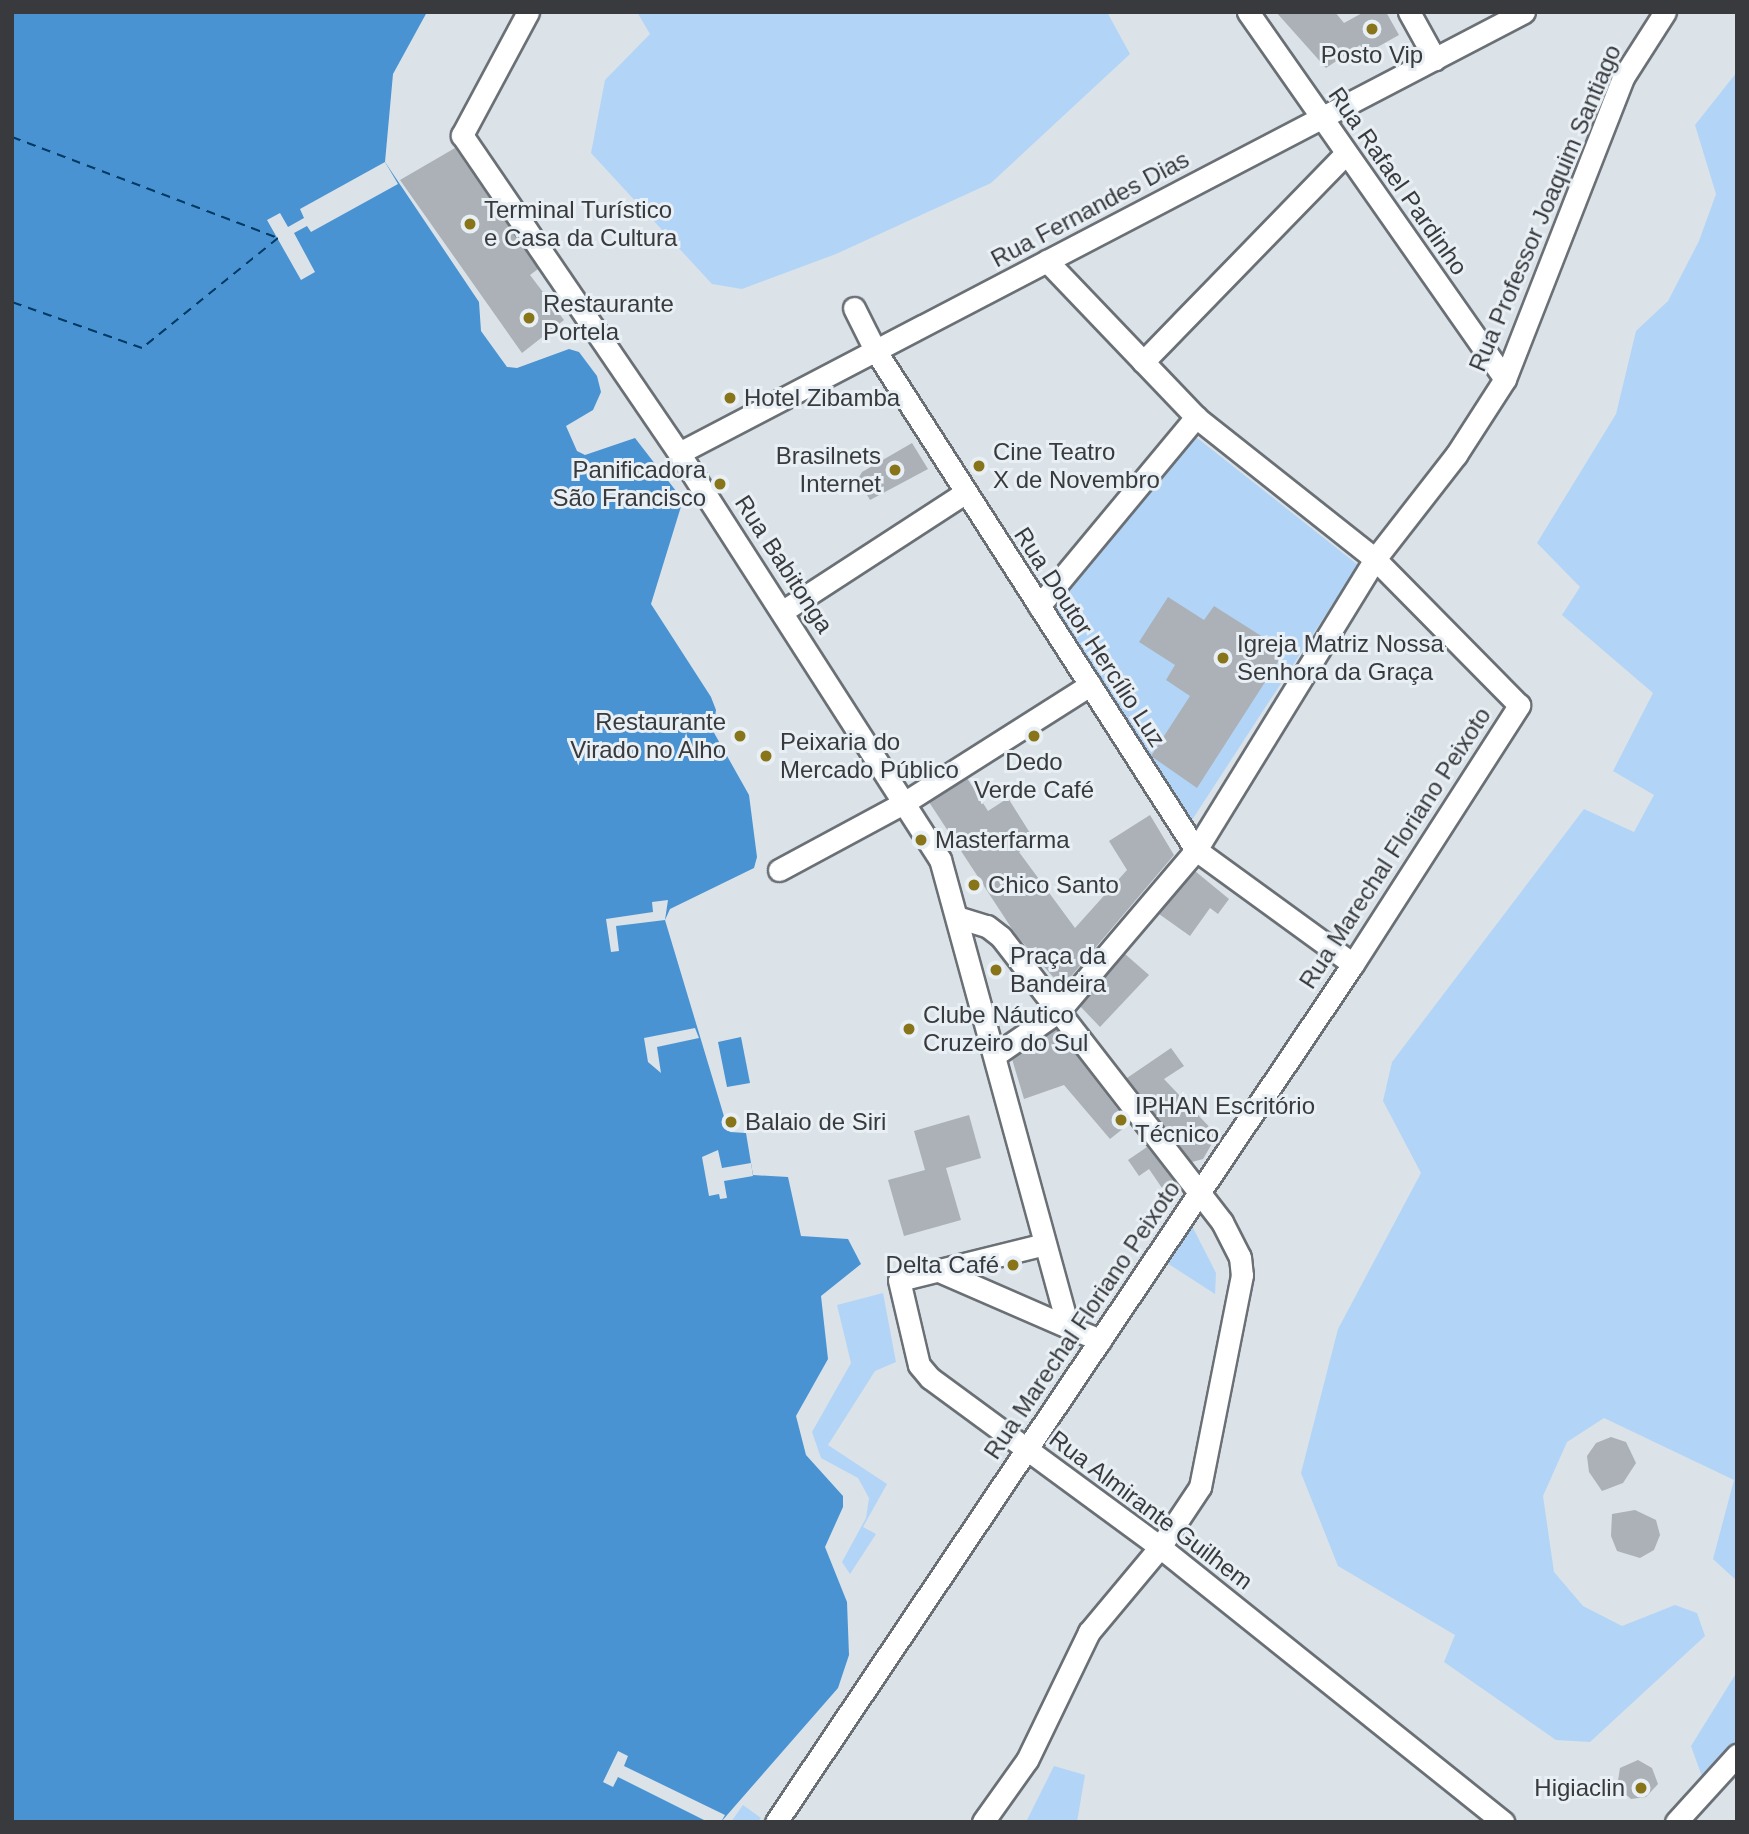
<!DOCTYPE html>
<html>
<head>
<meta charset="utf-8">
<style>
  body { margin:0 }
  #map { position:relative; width:1749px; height:1834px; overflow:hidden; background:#dbe2e8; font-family:Arial,sans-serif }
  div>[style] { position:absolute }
  .green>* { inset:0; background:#b2d5f7 }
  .water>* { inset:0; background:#4993d3 }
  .pier>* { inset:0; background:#dbe2e8 }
  .ferry>* { height:2px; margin-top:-1px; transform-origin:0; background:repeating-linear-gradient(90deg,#003a64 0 9px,transparent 0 16px) }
  .building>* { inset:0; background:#abb1b7 }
  .roads { filter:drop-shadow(2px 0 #6a7075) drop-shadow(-2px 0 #6a7075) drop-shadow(0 2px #6a7075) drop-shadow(0 -2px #6a7075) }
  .street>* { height:21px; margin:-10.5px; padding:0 10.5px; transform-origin:10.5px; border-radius:10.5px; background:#fff }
  .dots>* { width:19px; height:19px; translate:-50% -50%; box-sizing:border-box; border:4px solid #e8eff5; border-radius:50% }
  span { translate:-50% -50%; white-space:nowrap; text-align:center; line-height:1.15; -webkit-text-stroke:6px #e8eff5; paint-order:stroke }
  .poi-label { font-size:24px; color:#383a3d }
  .left { translate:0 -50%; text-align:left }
  .right { translate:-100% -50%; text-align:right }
  .street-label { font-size:24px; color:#383a3d }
  .frame { position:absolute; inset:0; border:14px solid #383a3d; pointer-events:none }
</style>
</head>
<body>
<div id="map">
  <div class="green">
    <div style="clip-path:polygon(637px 12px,1107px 12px,1130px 54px,991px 183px,836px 254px,742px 289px,712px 284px,591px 153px,605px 80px,650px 34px)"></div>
    <div style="clip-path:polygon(1737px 72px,1737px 1581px,1713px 1559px,1734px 1480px,1604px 1418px,1567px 1442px,1543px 1496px,1554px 1572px,1583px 1606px,1622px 1626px,1675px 1605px,1697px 1613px,1705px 1636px,1590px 1742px,1556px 1740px,1444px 1662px,1455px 1635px,1338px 1566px,1301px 1473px,1338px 1329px,1421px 1173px,1383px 1101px,1392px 1062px,1584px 809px,1634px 832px,1654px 795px,1613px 771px,1653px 693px,1562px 615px,1580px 587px,1537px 543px,1616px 414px,1636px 331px,1668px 301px,1699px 241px,1716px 194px,1695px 125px)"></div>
    <div style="clip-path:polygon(1196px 437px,1358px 565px,1192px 820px,1055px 608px)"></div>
    <div style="clip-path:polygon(1190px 1222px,1216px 1273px,1215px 1294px,1164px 1261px)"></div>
    <div style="clip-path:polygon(883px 1293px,896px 1362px,875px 1371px,828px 1445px,887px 1484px,863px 1527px,876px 1534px,850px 1574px,842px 1562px,866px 1518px,869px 1498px,858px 1478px,821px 1458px,812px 1432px,851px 1363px,837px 1305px)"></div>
    <div style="clip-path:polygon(1737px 1672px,1737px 1746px,1704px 1782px,1691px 1746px)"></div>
    <div style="clip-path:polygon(1054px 1766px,1085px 1775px,1077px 1822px,1026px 1822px)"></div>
    <div style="clip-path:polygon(743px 1805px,761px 1818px,758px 1822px,731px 1822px)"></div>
  </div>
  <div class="water">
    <div style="clip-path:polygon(12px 12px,427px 12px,393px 74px,385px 162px,479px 302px,481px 331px,507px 367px,517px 368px,569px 349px,579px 352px,597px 376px,601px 392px,593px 410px,566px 426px,577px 451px,585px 455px,635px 438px,683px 500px,651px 604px,711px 697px,716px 710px,713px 731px,749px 795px,757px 857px,754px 868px,670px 909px,665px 920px,726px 1123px,730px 1132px,746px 1133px,753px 1175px,788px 1177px,801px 1236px,848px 1239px,861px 1264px,821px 1296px,828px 1359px,796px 1416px,806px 1455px,843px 1496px,843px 1507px,825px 1547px,847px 1602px,849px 1655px,838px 1688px,721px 1822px,12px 1822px)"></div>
    <div style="clip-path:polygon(741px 1037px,750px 1083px,727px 1087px,718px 1042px)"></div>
  </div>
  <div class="pier">
    <div style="clip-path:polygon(385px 162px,398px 184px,311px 232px,307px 226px,294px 233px,315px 272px,301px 280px,267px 220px,280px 213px,288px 227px,304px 218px,300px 209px)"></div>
    <div style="clip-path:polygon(668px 900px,665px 920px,616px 926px,619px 951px,611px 952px,606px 919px,653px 912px,652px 902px)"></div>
    <div style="clip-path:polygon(695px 1028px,699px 1038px,657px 1047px,661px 1073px,648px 1062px,644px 1038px)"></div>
    <div style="clip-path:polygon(718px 1150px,722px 1168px,751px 1163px,753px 1176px,724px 1181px,727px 1198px,720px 1199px,719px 1194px,709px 1196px,702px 1157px)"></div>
    <div style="clip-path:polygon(618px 1751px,628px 1756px,624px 1766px,725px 1815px,721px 1822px,708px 1822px,618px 1777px,613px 1787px,603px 1782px)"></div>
  </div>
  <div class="ferry">
    <div style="left:12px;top:137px;width:285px;rotate:20.8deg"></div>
    <div style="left:278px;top:238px;width:175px;rotate:141deg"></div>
    <div style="left:142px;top:348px;width:138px;rotate:-160.5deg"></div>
  </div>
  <div class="building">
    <div style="clip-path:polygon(1276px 12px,1335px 12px,1344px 23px,1364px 12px,1386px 12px,1399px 35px,1365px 54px,1360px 45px,1326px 68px)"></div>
    <div style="clip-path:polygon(455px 148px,538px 269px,530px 275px,564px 320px,522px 353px,400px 180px)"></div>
    <div style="clip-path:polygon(912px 443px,928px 469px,870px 500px,858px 479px,862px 472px)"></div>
    <div style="clip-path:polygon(1168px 597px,1204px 620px,1214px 606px,1285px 651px,1197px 788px,1151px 756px,1190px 696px,1166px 680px,1175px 665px,1139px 642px)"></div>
    <div style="clip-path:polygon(967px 778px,988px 811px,1008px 798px,1035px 841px,1019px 852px,1075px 928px,1127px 870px,1109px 841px,1150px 815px,1174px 855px,1062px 987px,1016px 935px,929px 802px)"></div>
    <div style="clip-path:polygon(1195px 871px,1229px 899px,1218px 914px,1210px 908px,1190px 936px,1159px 914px)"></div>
    <div style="clip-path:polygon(1125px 954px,1149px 975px,1100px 1027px,1080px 1006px)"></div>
    <div style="clip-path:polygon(1056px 1029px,1129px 1124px,1110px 1139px,1064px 1085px,1024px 1099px,1012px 1059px)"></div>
    <div style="clip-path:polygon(1171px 1048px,1184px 1066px,1164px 1079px,1217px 1135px,1203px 1159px,1192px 1162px,1127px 1078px)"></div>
    <div style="clip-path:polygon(969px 1115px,981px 1158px,946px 1168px,961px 1220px,904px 1236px,888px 1180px,925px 1170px,914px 1131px)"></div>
    <div style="clip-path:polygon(1147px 1147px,1173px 1180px,1162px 1188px,1149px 1169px,1139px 1176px,1128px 1160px)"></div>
    <div style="clip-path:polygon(1611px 1437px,1626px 1442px,1636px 1463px,1623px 1483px,1602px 1491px,1589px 1472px,1587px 1456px,1596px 1443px)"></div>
    <div style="clip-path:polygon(1635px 1510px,1656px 1520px,1660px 1535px,1654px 1550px,1640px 1558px,1617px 1551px,1611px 1536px,1612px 1514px)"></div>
    <div style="clip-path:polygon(1638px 1760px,1652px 1768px,1658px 1784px,1646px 1797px,1631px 1799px,1617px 1787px,1620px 1768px)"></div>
  </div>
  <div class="roads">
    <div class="street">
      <div style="left:528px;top:12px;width:140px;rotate:118.2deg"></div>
      <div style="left:462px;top:135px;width:385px;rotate:55.7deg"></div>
      <div style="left:679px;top:453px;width:483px;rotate:57.3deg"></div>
      <div style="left:940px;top:859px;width:485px;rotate:74.7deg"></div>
      <div style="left:1068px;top:1327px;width:35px;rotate:22deg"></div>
      <div style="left:1248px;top:12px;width:448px;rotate:55deg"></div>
      <div style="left:1409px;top:12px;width:54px;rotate:61deg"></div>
      <div style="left:854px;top:308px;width:47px;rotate:63.4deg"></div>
      <div style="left:875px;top:350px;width:594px;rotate:57.3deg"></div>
      <div style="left:1196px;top:850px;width:194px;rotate:36deg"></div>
      <div style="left:1143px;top:362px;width:291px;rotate:-45.8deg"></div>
      <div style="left:679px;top:453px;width:953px;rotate:-27.56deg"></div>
      <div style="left:1039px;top:606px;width:246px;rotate:-50.3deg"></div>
      <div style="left:783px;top:611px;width:218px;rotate:-33deg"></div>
      <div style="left:779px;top:870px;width:145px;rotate:-28.3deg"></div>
      <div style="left:907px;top:801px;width:217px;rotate:-32.4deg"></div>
      <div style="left:960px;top:918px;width:28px;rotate:17deg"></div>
      <div style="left:987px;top:926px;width:18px;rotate:38deg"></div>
      <div style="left:1001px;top:937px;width:361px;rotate:52.2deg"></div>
      <div style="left:1222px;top:1222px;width:39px;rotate:63deg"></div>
      <div style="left:1240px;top:1257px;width:18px;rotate:84deg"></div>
      <div style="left:1242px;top:1275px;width:216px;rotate:101.2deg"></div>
      <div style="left:1200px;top:1487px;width:72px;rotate:123.7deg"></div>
      <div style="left:1160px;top:1547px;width:111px;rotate:129.9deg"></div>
      <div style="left:1089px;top:1632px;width:142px;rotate:115.8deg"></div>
      <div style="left:1027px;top:1760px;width:76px;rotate:125.4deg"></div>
      <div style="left:995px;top:1055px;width:78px;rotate:-34.5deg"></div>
      <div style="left:1059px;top:1011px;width:211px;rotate:-49.6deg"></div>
      <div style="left:1196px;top:850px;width:342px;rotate:-58.4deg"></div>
      <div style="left:1375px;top:559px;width:132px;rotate:-52.1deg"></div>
      <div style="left:1456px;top:455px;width:90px;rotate:-57.2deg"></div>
      <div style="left:1505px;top:379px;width:326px;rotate:-68.6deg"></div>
      <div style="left:1624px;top:76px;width:76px;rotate:-57.4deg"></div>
      <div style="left:1045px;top:1244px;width:150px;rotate:166.1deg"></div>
      <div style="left:899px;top:1280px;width:87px;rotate:76.8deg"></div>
      <div style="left:919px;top:1365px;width:17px;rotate:50deg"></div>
      <div style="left:930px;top:1378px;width:285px;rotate:36.3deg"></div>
      <div style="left:1160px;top:1547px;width:440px;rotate:38.7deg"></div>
      <div style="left:937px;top:1270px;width:143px;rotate:23.5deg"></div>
      <div style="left:776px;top:1822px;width:1034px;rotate:-56.08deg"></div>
      <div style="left:1353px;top:964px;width:308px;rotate:-57.3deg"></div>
      <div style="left:1519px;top:705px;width:205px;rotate:-134.6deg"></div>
      <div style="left:1375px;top:559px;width:228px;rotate:-141.6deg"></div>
      <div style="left:1196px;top:417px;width:216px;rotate:-133.7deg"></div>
      <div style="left:1676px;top:1822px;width:91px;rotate:-47.7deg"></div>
    </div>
  </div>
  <div class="dots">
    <div style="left:1372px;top:29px;background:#887519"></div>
    <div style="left:470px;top:224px;background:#887519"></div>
    <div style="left:529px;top:318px;background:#887519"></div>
    <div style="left:730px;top:398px;background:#887519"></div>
    <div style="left:979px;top:466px;background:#887519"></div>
    <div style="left:895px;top:470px;background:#887519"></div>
    <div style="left:720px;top:484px;background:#887519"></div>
    <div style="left:1223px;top:658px;background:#887519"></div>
    <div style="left:740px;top:736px;background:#887519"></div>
    <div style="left:1034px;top:736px;background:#887519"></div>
    <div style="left:766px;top:756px;background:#887519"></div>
    <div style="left:921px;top:840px;background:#887519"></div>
    <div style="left:974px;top:885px;background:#887519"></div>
    <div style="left:996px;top:970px;background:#887519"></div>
    <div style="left:909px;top:1029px;background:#887519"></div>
    <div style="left:1121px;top:1120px;background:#887519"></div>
    <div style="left:731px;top:1122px;background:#887519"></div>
    <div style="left:1013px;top:1265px;background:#887519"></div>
    <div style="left:1641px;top:1788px;background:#887519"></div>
  </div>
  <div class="poi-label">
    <span style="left:1372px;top:55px">Posto Vip</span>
    <span class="left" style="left:484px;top:224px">Terminal Turístico<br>e Casa da Cultura</span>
    <span class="left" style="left:543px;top:318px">Restaurante<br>Portela</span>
    <span class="left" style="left:744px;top:398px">Hotel Zibamba</span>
    <span class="left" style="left:993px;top:466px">Cine Teatro<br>X de Novembro</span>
    <span class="right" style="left:881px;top:470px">Brasilnets<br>Internet</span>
    <span class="right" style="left:706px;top:484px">Panificadora<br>São Francisco</span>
    <span class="left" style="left:1237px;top:658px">Igreja Matriz Nossa<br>Senhora da Graça</span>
    <span class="right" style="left:726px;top:736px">Restaurante<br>Virado no Alho</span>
    <span class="left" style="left:780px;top:756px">Peixaria do<br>Mercado Público</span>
    <span style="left:1034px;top:776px">Dedo<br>Verde Café</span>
    <span class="left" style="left:935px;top:840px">Masterfarma</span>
    <span class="left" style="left:988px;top:885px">Chico Santo</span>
    <span class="left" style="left:1010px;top:970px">Praça da<br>Bandeira</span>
    <span class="left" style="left:923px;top:1029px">Clube Náutico<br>Cruzeiro do Sul</span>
    <span class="left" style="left:1135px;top:1120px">IPHAN Escritório<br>Técnico</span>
    <span class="left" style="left:745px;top:1122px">Balaio de Siri</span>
    <span class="right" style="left:999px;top:1265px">Delta Café</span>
    <span class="right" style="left:1625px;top:1788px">Higiaclin</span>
  </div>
  <div class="street-label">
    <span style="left:1398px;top:181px;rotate:55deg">Rua Rafael Pardinho</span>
    <span style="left:1545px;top:208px;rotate:-67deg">Rua Professor Joaquim Santiago</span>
    <span style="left:1090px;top:209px;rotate:-28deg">Rua Fernandes Dias</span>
    <span style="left:784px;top:564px;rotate:57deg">Rua Babitonga</span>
    <span style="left:1090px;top:637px;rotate:57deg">Rua Doutor Hercílio Luz</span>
    <span style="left:1395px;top:848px;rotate:-57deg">Rua Marechal Floriano Peixoto</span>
    <span style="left:1082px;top:1320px;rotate:-56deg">Rua Marechal Floriano Peixoto</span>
    <span style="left:1151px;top:1510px;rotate:37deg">Rua Almirante Guilhem</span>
  </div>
  <div class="frame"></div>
</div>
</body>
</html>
